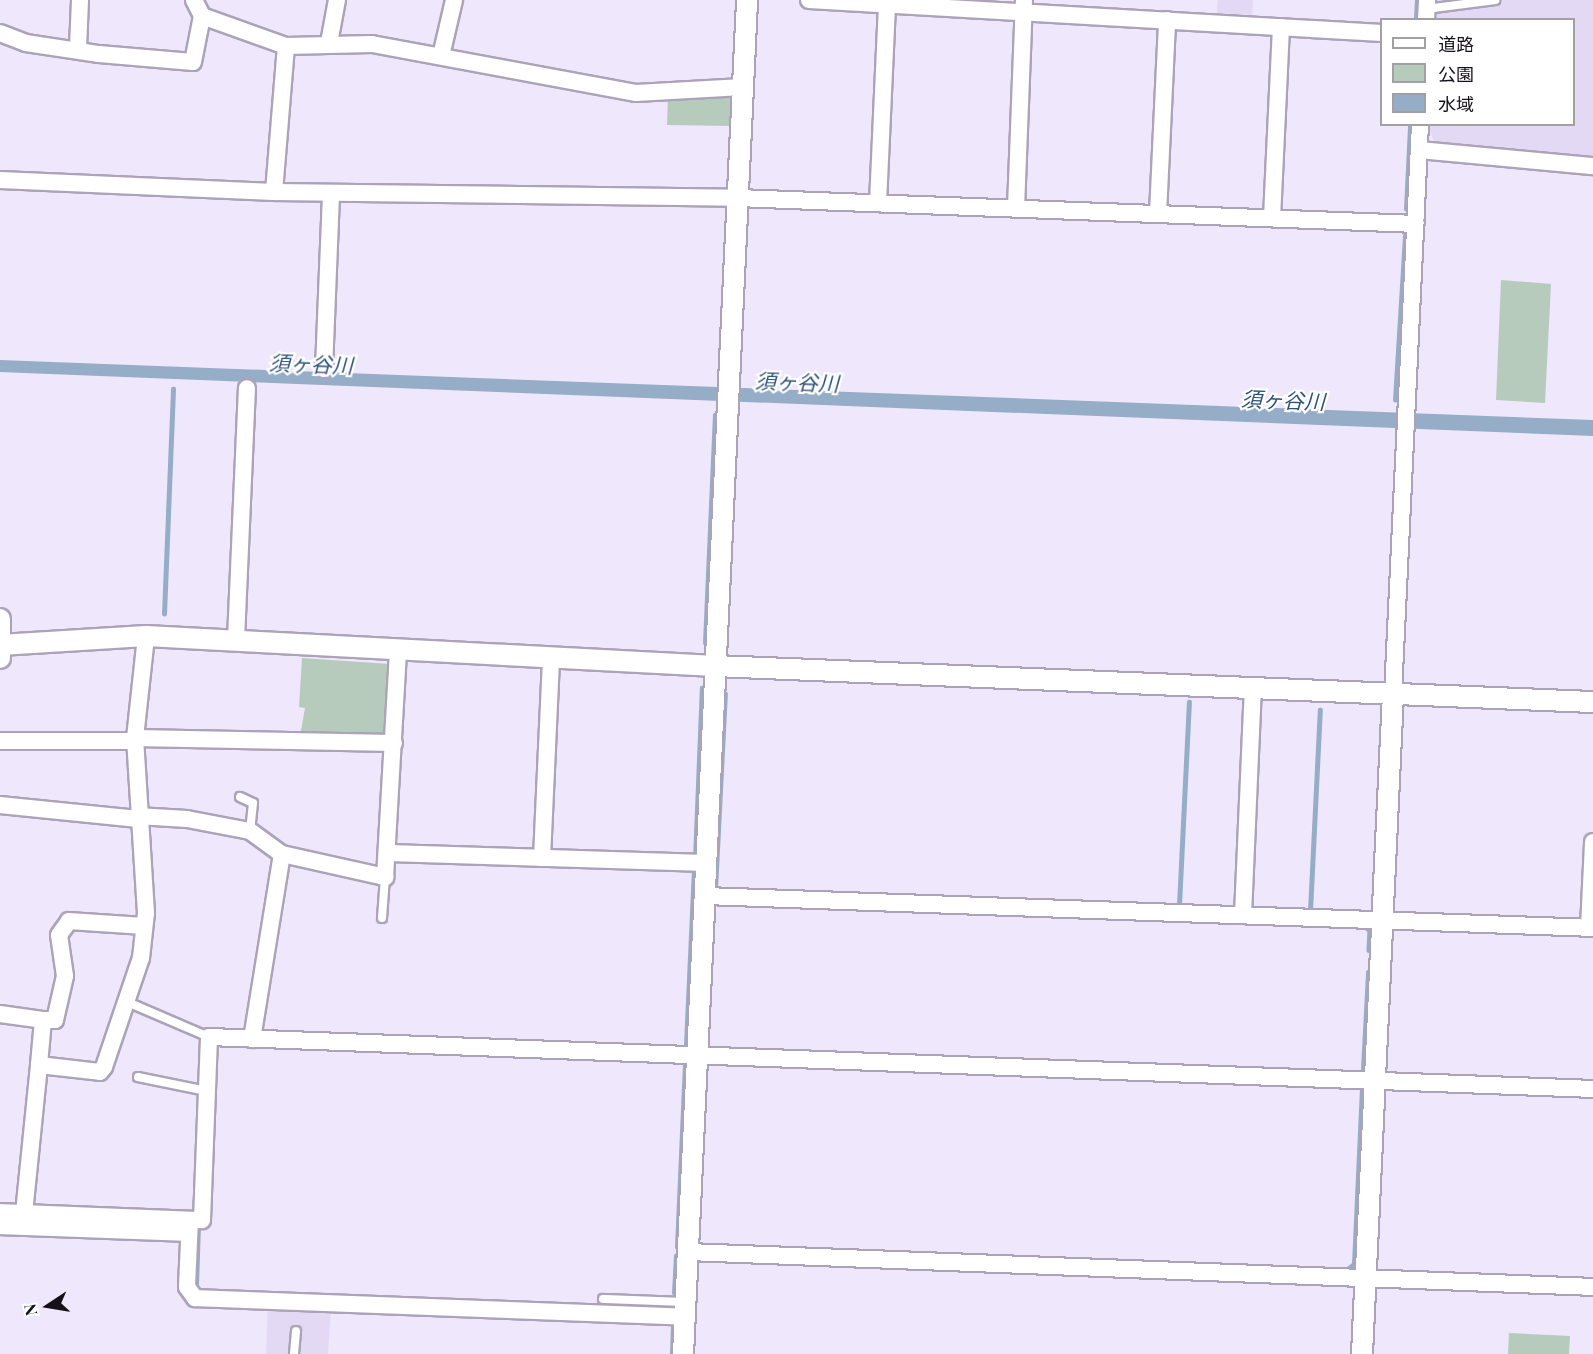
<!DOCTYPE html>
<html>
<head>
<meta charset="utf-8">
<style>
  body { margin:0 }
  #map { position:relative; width:1593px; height:1354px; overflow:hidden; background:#efe7fc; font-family:"Playfair Display","Noto Sans JP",serif }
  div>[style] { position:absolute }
  .built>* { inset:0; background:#e4d9f4 }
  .green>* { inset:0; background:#b7cbbd }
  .water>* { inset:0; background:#95adc6 }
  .stream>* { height:4.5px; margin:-2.25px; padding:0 2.25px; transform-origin:2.25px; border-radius:2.25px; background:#95adc6 }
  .roads { filter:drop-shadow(2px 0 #aca3b8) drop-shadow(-2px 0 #aca3b8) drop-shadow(0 2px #aca3b8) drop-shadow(0 -2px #aca3b8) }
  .service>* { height:8px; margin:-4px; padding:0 4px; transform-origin:4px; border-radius:4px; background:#fff }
  .minor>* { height:16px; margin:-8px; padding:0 8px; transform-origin:8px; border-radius:8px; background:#fff }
  .tertiary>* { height:20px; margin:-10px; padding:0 10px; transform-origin:10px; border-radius:10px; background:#fff }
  span { translate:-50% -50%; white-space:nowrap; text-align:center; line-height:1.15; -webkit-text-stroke:4.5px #fff; paint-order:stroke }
  .water-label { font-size:21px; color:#2d5378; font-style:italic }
  .legend { position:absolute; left:1380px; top:18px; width:195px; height:108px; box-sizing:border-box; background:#fff; border:2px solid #a1a0a3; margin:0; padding:8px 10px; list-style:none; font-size:18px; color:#141118 }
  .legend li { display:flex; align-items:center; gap:12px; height:30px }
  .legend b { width:30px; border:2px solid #a1a0a3 }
  .north { position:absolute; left:18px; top:1276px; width:60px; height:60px; -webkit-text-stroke:4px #fff; paint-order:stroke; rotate:258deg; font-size:16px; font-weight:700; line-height:24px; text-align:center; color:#141118 }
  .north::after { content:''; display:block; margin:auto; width:21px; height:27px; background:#141118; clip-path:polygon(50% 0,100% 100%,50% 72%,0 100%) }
</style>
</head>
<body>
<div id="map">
  <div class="built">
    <div style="clip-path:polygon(1218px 0,1253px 0,1252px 15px,1217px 13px)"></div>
    <div style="clip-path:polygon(1435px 0,1593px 0,1593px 156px,1434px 142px,1428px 125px,1574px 124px,1574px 20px,1434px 19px)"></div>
    <div style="clip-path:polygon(268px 1305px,331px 1308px,328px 1354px,266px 1354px)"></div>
  </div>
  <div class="green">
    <div style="clip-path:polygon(732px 94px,731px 126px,667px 125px,668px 96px)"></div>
    <div style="clip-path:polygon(1501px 280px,1551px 284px,1545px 403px,1496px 400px)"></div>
    <div style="clip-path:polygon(302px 658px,390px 664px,387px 736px,299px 742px,305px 708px,299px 707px)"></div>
    <div style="clip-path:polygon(1509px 1333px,1570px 1336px,1569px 1354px,1508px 1354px)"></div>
  </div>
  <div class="water">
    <div style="clip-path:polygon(0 360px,1593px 420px,1593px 436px,0 372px)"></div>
  </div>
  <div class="stream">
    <div style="left:1416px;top:18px;width:18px;rotate:-87deg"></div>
    <div style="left:1406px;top:209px;width:82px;rotate:-87.2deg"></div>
    <div style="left:1395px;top:400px;width:165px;rotate:-86.5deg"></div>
    <div style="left:164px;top:614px;width:225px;rotate:-87.7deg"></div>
    <div style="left:705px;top:643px;width:228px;rotate:-87.5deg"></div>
    <div style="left:695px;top:859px;width:171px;rotate:-87.7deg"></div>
    <div style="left:715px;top:889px;width:195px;rotate:-87.1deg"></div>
    <div style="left:1179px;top:905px;width:203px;rotate:-87.2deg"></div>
    <div style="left:1310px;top:911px;width:201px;rotate:-87.2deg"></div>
    <div style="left:1364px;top:926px;width:7px;rotate:34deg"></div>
    <div style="left:1370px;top:930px;width:20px;rotate:93deg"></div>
    <div style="left:686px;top:1045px;width:173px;rotate:-87.4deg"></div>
    <div style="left:1363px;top:1069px;width:97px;rotate:-87deg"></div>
    <div style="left:677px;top:1247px;width:182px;rotate:-87.5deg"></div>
    <div style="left:1345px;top:1271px;width:11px;rotate:-38deg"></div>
    <div style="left:1354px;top:1264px;width:176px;rotate:-87.4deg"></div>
    <div style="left:196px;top:1285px;width:59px;rotate:-88.1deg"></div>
    <div style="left:674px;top:1293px;width:37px;rotate:-87deg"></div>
    <div style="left:672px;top:1354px;width:32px;rotate:-88deg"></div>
  </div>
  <div class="roads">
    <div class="service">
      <div style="left:1426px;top:9px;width:70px;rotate:-7.4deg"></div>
      <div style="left:240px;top:797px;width:14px;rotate:25deg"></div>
      <div style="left:253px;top:803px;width:28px;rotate:96deg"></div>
      <div style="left:382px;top:918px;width:41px;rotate:-85.8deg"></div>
      <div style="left:125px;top:1001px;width:91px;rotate:23.2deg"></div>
      <div style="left:138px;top:1077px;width:70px;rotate:11.5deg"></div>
      <div style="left:603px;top:1299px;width:83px;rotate:2.1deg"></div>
      <div style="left:294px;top:1354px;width:23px;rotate:-85deg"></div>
    </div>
    <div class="minor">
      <div style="left:194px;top:0;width:18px;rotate:63deg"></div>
      <div style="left:202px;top:16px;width:89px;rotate:19.7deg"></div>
      <div style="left:286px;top:46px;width:86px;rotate:-1.3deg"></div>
      <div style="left:372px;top:44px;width:269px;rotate:10.5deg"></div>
      <div style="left:636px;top:93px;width:107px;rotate:-3.2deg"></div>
      <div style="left:809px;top:0;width:574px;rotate:3.3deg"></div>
      <div style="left:1426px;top:20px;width:20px;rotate:-87deg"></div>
      <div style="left:0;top:33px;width:28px;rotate:21deg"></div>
      <div style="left:26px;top:43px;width:74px;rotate:8.6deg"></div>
      <div style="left:99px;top:54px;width:94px;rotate:4.9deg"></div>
      <div style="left:193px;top:62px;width:47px;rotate:-78.9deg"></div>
      <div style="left:329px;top:43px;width:44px;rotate:-79.5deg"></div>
      <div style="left:78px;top:48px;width:48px;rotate:-87.6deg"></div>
      <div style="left:441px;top:56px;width:57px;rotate:-76.9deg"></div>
      <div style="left:1419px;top:150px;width:175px;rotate:5.3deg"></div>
      <div style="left:0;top:180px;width:274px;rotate:2.5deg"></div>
      <div style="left:274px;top:192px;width:463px;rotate:0.7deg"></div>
      <div style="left:737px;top:198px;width:679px;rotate:2.19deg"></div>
      <div style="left:274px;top:192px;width:146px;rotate:-85.3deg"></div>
      <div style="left:878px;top:203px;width:199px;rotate:-87.4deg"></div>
      <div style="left:1016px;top:208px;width:208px;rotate:-87.8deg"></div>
      <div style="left:1158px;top:214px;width:194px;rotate:-87.3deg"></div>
      <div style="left:1272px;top:218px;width:191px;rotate:-87.3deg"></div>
      <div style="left:324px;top:369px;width:176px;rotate:-87.7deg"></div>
      <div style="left:236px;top:639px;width:251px;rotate:-87.5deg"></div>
      <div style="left:1393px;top:694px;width:571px;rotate:-87.29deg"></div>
      <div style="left:135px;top:738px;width:259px;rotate:1.1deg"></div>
      <div style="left:0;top:741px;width:136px"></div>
      <div style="left:0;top:805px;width:139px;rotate:5.8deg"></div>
      <div style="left:137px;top:816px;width:50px;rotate:3.4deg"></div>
      <div style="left:187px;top:819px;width:64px;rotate:10.8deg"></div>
      <div style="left:250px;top:831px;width:39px;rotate:36deg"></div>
      <div style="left:389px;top:853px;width:317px;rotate:1.8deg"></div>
      <div style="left:542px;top:858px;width:199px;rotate:-87.4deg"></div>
      <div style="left:705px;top:896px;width:889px;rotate:2.06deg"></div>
      <div style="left:1243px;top:915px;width:225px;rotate:-87.5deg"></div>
      <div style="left:1589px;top:928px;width:86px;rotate:-87.3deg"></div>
      <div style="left:0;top:1014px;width:43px;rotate:7.9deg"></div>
      <div style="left:43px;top:1020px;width:45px;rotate:95.1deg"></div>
      <div style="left:39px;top:1065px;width:61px;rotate:6.5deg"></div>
      <div style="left:100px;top:1072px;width:6px;rotate:-51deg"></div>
      <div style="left:104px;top:1067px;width:115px;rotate:-71.3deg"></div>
      <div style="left:141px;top:958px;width:45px;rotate:-83.7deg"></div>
      <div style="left:146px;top:913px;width:175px;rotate:-93.6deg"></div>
      <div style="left:135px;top:738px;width:103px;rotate:-83.8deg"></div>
      <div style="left:43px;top:1020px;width:12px"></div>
      <div style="left:55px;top:1020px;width:45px;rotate:-77.2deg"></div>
      <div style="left:65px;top:976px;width:41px;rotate:-98.3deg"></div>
      <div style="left:59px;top:935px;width:17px;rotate:-54deg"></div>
      <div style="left:69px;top:921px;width:75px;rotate:3.8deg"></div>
      <div style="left:252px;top:1039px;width:187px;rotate:-80.8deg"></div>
      <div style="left:282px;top:854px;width:106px;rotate:12.6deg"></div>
      <div style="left:385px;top:877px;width:225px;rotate:-86.7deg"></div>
      <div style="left:0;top:1212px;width:202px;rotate:2.3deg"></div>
      <div style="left:202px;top:1220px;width:183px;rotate:-87.8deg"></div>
      <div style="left:209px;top:1037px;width:1385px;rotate:2.15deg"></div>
      <div style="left:190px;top:1220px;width:67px;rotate:92.6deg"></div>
      <div style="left:187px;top:1287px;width:14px;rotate:54deg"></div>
      <div style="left:195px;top:1298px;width:490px;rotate:2.2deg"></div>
      <div style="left:23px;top:1223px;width:159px;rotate:-84.2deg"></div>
      <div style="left:0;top:1226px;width:189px;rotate:2.1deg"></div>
      <div style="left:688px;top:1252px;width:906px;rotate:2.21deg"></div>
    </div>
    <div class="tertiary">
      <div style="left:0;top:619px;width:39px;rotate:90deg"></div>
      <div style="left:0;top:645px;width:146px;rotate:-3.5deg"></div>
      <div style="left:146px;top:636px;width:570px;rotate:3.02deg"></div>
      <div style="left:715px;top:666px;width:879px;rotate:2.35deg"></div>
      <div style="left:683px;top:1354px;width:1356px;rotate:-87.29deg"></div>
      <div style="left:1362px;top:1354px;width:661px;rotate:-87.31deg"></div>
    </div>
  </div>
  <div class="water-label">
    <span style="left:311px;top:363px;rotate:2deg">須ヶ谷川</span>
    <span style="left:797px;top:381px;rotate:2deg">須ヶ谷川</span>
    <span style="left:1283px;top:399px;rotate:2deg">須ヶ谷川</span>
  </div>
  <ul class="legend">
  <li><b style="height:8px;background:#fff"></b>道路</li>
  <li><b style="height:16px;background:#b7cbbd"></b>公園</li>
  <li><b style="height:16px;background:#95adc6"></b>水域</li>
  </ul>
  <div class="north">N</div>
</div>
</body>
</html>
